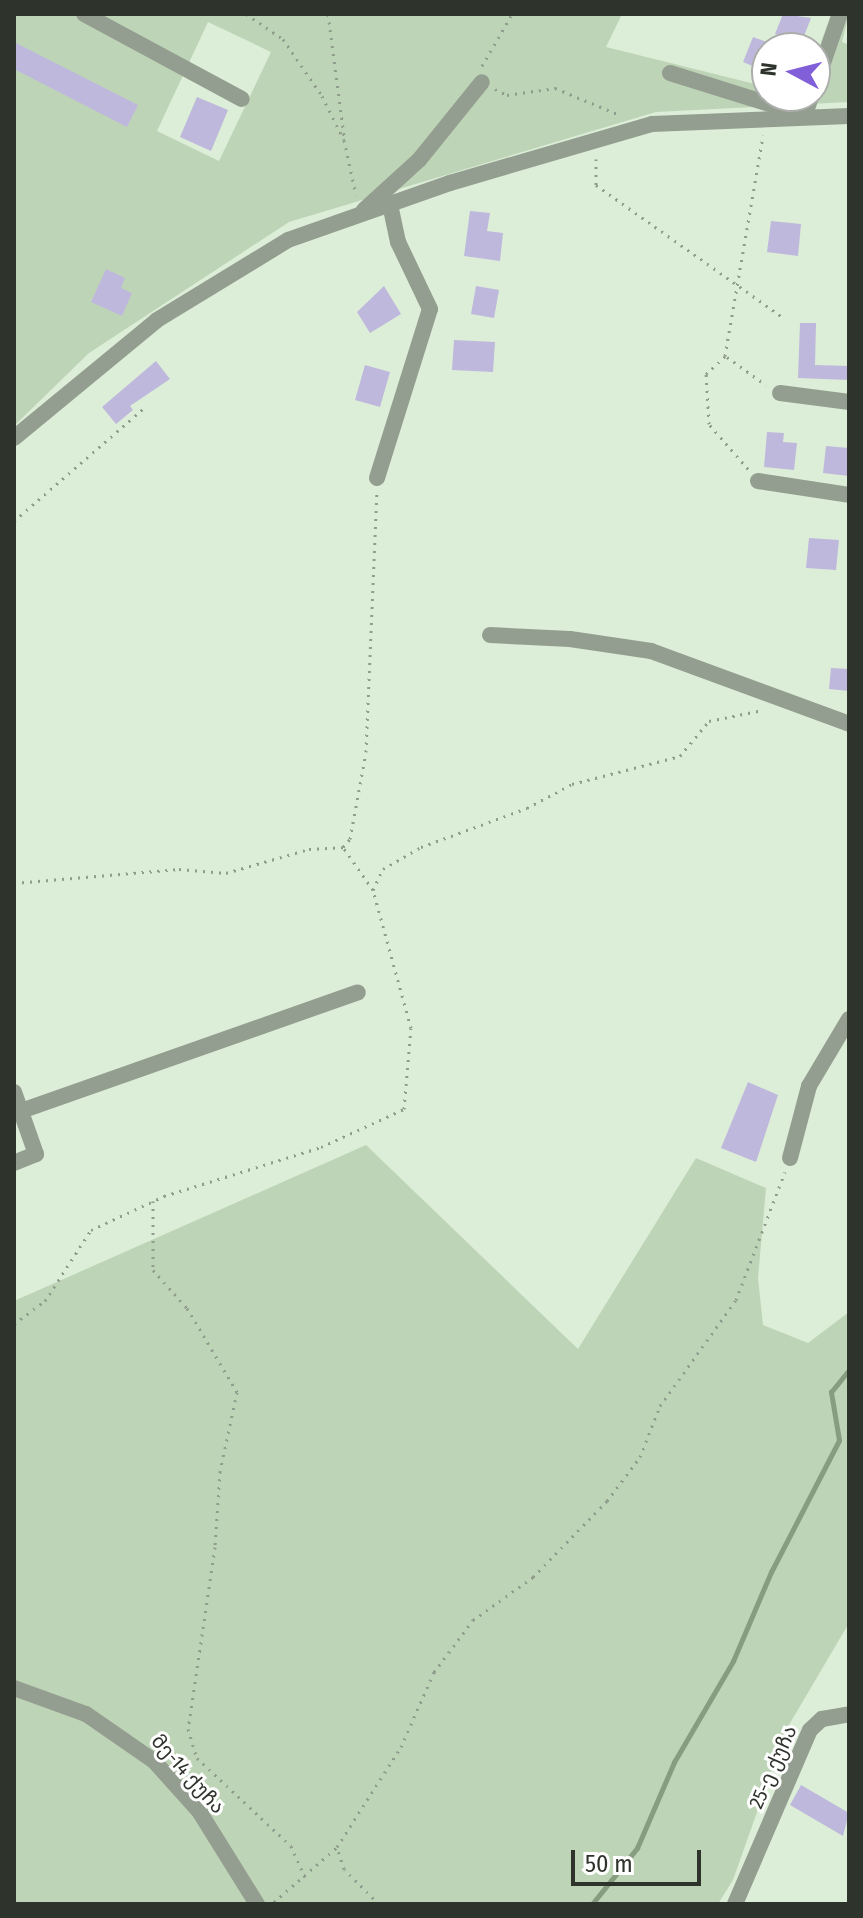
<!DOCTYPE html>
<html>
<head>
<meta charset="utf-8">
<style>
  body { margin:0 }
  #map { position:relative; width:863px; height:1918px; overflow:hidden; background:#ddeed8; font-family:"Fira Sans Condensed","Noto Sans Georgian",sans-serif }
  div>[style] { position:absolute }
  .green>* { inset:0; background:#bed4b7 }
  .stream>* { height:5px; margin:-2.5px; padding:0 2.5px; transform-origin:2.5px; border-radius:2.5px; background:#869d7f }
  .building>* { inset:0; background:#beb8dc }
  .path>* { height:3px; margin-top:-1.5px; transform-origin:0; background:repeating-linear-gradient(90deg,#909c8c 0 2px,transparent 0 8px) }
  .minor>* { height:16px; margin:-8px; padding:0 8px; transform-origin:8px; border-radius:8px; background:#949e90 }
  span { translate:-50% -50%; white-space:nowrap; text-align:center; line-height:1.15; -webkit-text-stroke:6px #fff; paint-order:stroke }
  .street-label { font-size:20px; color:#2e342c }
  .frame { position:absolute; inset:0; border:16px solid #2e342c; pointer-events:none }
  .north { position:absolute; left:751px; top:32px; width:80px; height:80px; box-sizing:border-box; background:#fff; border:2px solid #abaeab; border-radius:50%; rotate:277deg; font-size:22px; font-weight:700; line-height:32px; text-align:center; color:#2e342c }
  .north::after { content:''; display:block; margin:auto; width:28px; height:36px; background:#815fd9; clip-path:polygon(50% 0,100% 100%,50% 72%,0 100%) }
  .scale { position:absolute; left:571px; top:1850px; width:130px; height:36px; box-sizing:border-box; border:4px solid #2e342c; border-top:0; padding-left:10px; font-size:24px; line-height:28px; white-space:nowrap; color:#2e342c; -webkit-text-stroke:6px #fff; paint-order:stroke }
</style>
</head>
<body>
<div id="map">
  <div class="green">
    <div style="clip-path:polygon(evenodd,14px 14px,622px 14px,606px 47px,767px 87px,767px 96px,801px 97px,815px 96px,815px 59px,831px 14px,849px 14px,842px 42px,849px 45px,849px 102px,656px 112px,289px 222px,89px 353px,14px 426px,14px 14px,208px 22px,271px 52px,219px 161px,157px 131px,208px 22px)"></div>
    <div style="clip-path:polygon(366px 1145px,578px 1349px,696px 1158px,766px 1188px,758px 1278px,763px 1325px,808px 1343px,849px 1312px,849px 1623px,786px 1730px,733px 1880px,718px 1904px,14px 1904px,14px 1301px)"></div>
  </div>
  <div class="stream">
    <div style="left:592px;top:1904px;width:72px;rotate:-51.2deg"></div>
    <div style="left:637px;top:1848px;width:94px;rotate:-66.7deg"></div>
    <div style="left:674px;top:1762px;width:117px;rotate:-59.7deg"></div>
    <div style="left:733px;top:1661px;width:97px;rotate:-66.9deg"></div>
    <div style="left:771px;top:1572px;width:148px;rotate:-62.7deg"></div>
    <div style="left:839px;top:1440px;width:49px;rotate:-99.5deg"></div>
    <div style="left:831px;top:1392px;width:28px;rotate:-51deg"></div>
  </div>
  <div class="building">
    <div style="clip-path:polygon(783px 14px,811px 18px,801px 44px,775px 34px)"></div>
    <div style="clip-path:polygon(753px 37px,767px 42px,767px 72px,743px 62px)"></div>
    <div style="clip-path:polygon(14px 42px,138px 105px,127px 127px,14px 69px)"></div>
    <div style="clip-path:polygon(197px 97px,228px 110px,211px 151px,180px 137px)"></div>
    <div style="clip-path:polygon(470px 211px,490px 213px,487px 231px,503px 233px,500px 261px,464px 256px)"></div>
    <div style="clip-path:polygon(771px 221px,801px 224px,798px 256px,767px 252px)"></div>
    <div style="clip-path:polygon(106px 269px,125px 278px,121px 288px,132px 293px,122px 316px,91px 302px)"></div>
    <div style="clip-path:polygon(384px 286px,401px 314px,370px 333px,357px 312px)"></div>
    <div style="clip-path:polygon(476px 286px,499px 290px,494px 318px,471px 314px)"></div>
    <div style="clip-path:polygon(800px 323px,816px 323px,815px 365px,849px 366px,849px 380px,798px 378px)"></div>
    <div style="clip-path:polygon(454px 340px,495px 342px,493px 372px,452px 370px)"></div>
    <div style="clip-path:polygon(156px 361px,170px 379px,130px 406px,133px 410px,116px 424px,102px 407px)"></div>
    <div style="clip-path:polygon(365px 365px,390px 372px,380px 407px,355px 400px)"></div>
    <div style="clip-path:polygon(767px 432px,784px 433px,783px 442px,797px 443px,794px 470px,764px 467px)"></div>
    <div style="clip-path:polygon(826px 446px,849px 448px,849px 476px,823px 473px)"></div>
    <div style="clip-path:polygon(809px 538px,839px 540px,836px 570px,806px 568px)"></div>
    <div style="clip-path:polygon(831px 668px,849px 669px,849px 691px,829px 689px)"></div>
    <div style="clip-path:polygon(748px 1082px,778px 1095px,756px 1162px,721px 1148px)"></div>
    <div style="clip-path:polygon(801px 1785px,849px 1813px,843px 1836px,790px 1805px)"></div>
  </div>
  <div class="path">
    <div style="left:246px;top:14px;width:45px;rotate:34deg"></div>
    <div style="left:283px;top:39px;width:69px;rotate:55.6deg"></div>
    <div style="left:322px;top:96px;width:49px;rotate:63.4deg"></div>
    <div style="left:344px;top:140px;width:56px;rotate:77.7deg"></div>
    <div style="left:328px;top:14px;width:123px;rotate:82.5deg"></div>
    <div style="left:482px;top:66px;width:60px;rotate:-60deg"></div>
    <div style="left:495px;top:89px;width:13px;rotate:27deg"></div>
    <div style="left:507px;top:95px;width:49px;rotate:-8.3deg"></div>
    <div style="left:555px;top:88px;width:70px;rotate:22.6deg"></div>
    <div style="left:596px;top:159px;width:26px;rotate:90deg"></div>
    <div style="left:596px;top:185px;width:230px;rotate:35.3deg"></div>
    <div style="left:727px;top:357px;width:48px;rotate:35.7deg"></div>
    <div style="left:748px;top:469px;width:60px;rotate:-130.9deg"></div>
    <div style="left:709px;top:424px;width:50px;rotate:-93.4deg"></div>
    <div style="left:706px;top:374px;width:26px;rotate:-43deg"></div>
    <div style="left:725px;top:356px;width:224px;rotate:-80.2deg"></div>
    <div style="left:14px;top:521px;width:171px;rotate:-41deg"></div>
    <div style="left:14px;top:883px;width:166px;rotate:-4.8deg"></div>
    <div style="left:179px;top:869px;width:47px;rotate:4.9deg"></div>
    <div style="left:226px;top:873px;width:86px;rotate:-16.1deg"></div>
    <div style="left:309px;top:849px;width:34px;rotate:-3deg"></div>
    <div style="left:343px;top:847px;width:11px;rotate:-49deg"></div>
    <div style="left:350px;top:839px;width:88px;rotate:-79.6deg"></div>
    <div style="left:366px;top:752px;width:259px;rotate:-87.6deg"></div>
    <div style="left:373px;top:890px;width:23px;rotate:-65deg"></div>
    <div style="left:383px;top:869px;width:44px;rotate:-30.1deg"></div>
    <div style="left:421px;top:847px;width:113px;rotate:-20.2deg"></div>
    <div style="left:527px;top:808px;width:51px;rotate:-28.1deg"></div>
    <div style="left:572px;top:784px;width:112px;rotate:-14.5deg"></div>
    <div style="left:680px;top:756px;width:45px;rotate:-50.4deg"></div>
    <div style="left:709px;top:721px;width:55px;rotate:-11.5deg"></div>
    <div style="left:153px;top:1201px;width:69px;rotate:90deg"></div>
    <div style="left:153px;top:1270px;width:51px;rotate:48.2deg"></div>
    <div style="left:187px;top:1308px;width:98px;rotate:59.2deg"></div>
    <div style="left:237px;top:1392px;width:81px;rotate:102.1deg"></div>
    <div style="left:220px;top:1471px;width:76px;rotate:93.8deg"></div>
    <div style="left:215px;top:1547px;width:184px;rotate:98.4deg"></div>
    <div style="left:188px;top:1729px;width:30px;rotate:73deg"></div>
    <div style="left:197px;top:1758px;width:129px;rotate:43.1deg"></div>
    <div style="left:291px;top:1846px;width:35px;rotate:66deg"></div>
    <div style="left:14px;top:1324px;width:39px;rotate:-37deg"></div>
    <div style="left:45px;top:1301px;width:85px;rotate:-57.1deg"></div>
    <div style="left:91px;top:1230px;width:81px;rotate:-25deg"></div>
    <div style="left:164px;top:1196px;width:164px;rotate:-17.3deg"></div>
    <div style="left:321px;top:1147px;width:91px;rotate:-24.6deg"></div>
    <div style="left:404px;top:1109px;width:81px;rotate:-85.1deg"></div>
    <div style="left:411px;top:1028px;width:143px;rotate:-105.4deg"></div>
    <div style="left:373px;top:890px;width:52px;rotate:-124.9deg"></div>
    <div style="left:274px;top:1902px;width:84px;rotate:-41.1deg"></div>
    <div style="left:379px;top:1904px;width:49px;rotate:-135deg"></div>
    <div style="left:344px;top:1869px;width:23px;rotate:-108deg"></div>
    <div style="left:337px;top:1847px;width:119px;rotate:-57.4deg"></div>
    <div style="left:401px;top:1747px;width:82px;rotate:-66.3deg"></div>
    <div style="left:434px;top:1672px;width:65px;rotate:-53.1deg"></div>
    <div style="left:473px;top:1620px;width:74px;rotate:-35.6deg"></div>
    <div style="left:533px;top:1577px;width:106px;rotate:-45.8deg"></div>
    <div style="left:607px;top:1501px;width:55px;rotate:-53.1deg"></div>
    <div style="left:640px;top:1457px;width:55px;rotate:-68.6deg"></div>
    <div style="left:660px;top:1406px;width:130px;rotate:-54.4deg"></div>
    <div style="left:736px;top:1300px;width:137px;rotate:-69.1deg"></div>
  </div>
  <div class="minor">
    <div style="left:84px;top:14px;width:179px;rotate:28.3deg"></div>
    <div style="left:670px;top:73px;width:141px;rotate:17.3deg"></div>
    <div style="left:805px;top:115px;width:20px;rotate:-72deg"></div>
    <div style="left:815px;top:86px;width:76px;rotate:-70.9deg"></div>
    <div style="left:364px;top:210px;width:74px;rotate:-42.3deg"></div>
    <div style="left:419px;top:160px;width:100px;rotate:-51.1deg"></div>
    <div style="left:780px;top:393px;width:70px;rotate:7.4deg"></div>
    <div style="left:14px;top:438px;width:185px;rotate:-39.5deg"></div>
    <div style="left:157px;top:320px;width:153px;rotate:-31.4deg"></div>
    <div style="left:288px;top:240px;width:172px;rotate:-19.4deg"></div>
    <div style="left:450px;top:183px;width:210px;rotate:-16.3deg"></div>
    <div style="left:652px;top:124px;width:197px;rotate:-2.3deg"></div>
    <div style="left:377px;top:478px;width:177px;rotate:-72.6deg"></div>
    <div style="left:430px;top:309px;width:74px;rotate:-115.5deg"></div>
    <div style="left:398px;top:242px;width:39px;rotate:-102deg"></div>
    <div style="left:758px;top:481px;width:92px;rotate:8.7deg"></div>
    <div style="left:490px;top:635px;width:80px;rotate:2.9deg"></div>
    <div style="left:570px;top:639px;width:82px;rotate:8.4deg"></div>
    <div style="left:651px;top:651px;width:211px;rotate:20.2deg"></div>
    <div style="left:14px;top:1092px;width:66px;rotate:70.5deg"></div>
    <div style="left:36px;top:1154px;width:24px;rotate:158deg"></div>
    <div style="left:21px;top:1111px;width:357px;rotate:-19.4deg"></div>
    <div style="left:790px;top:1158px;width:74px;rotate:-75.2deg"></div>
    <div style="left:809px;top:1086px;width:78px;rotate:-59.2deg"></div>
    <div style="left:14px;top:1688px;width:77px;rotate:19.9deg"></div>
    <div style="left:86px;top:1714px;width:83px;rotate:34.7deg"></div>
    <div style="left:154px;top:1761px;width:67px;rotate:48deg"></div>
    <div style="left:199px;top:1811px;width:110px;rotate:58.1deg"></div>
    <div style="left:735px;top:1904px;width:189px;rotate:-66.7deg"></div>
    <div style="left:810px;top:1730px;width:16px;rotate:-43deg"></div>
    <div style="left:822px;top:1719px;width:27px;rotate:-10deg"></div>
  </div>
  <div class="street-label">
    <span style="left:773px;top:1767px;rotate:-66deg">25-ე ქუჩა</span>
    <span style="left:188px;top:1774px;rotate:48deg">მე-14 ქუჩა</span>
  </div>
  <div class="frame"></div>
  <div class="north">N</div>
  <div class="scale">50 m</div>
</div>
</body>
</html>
